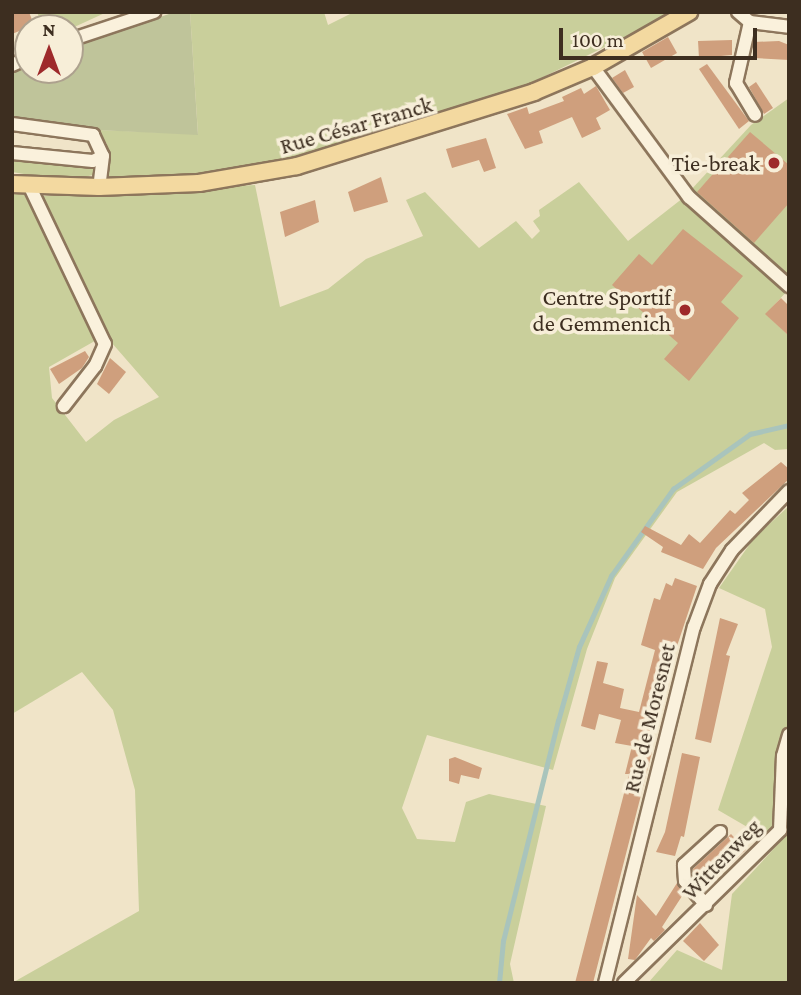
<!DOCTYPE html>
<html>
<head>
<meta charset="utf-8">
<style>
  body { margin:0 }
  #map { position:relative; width:801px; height:995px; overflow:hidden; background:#f0e4c8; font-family:"Crimson Pro",serif }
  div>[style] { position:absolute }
  .green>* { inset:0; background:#c9cf9b }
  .cemetery>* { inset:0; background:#bfc49a }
  .stream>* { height:4.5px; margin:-2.25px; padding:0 2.25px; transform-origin:2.25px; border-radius:2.25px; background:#a9c4bc }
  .building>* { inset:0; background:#cf9f7d }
  .roads { filter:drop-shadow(2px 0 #8d765c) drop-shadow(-2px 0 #8d765c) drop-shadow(0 2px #8d765c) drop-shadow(0 -2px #8d765c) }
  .minor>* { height:12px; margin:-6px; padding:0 6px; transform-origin:6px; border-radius:6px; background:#faf1dc }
  .major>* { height:16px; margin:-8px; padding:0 8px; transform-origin:8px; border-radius:8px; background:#f3d9a0 }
  .dots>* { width:19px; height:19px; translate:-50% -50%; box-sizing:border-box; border:4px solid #f7eed8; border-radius:50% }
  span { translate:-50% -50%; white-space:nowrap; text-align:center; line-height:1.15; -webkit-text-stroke:7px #f7eed8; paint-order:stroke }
  .street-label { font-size:23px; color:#3d2e20 }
  .poi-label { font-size:23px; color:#3d2e20 }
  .right { translate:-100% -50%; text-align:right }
  .frame { position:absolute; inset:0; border:14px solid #3d2e20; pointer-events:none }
  .north { position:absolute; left:14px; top:14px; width:70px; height:70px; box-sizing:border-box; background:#f7eed8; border:2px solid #ada18e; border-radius:50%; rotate:0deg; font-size:19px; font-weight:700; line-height:28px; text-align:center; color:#3d2e20 }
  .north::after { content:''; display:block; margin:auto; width:24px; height:32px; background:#9e2a2b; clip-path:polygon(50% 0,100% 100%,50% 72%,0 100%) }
  .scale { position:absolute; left:559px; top:28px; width:198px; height:32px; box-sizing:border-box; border:4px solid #3d2e20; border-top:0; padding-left:9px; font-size:21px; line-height:24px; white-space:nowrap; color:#3d2e20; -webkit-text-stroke:5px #f7eed8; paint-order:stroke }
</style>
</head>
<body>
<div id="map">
  <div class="green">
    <div style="clip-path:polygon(37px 12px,107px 12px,70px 29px,43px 28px)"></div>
    <div style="clip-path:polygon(190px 12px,324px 12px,328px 25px,354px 12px,676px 12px,529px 84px,449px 115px,283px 164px,200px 177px,110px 181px,105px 173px,107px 144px,97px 130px,198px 134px)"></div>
    <div style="clip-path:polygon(789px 98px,789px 278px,689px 192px,751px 125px)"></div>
    <div style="clip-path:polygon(12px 156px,94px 165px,93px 175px,66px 181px,12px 172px)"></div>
    <div style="clip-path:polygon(579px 182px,628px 241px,683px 198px,788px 290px,766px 314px,789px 336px,789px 449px,775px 450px,764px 443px,677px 492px,615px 578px,587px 649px,553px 770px,427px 735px,402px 808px,417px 839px,455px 842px,466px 802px,489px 794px,546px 806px,510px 964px,514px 983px,12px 983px,139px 911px,135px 790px,113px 710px,82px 672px,12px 714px,12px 193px,27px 195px,100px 338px,49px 367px,52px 398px,86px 442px,114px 420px,159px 397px,111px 342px,41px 196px,255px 185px,280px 307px,328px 289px,366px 259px,423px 236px,406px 200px,425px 192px,479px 248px,516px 221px,532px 239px,540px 231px,533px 221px,540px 216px,539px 210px)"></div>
    <div style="clip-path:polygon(789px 506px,789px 732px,779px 822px,768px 839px,718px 810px,772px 647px,765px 609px,719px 588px,754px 538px)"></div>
    <div style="clip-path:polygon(789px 750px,789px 983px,648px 983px,677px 950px,722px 970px,732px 894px,782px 840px)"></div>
  </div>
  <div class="cemetery">
    <div style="clip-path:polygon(175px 12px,190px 12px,198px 135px,97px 130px,12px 119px,12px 72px,28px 65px,28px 70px,70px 70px,70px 47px)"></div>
  </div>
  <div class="stream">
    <div style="left:499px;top:983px;width:42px;rotate:-84.6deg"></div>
    <div style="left:503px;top:941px;width:227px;rotate:-76deg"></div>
    <div style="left:558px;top:721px;width:77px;rotate:-74.2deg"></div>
    <div style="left:579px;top:647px;width:78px;rotate:-65.7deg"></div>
    <div style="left:611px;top:576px;width:107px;rotate:-54.5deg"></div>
    <div style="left:673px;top:489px;width:95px;rotate:-35.5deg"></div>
    <div style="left:750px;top:434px;width:40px;rotate:-13deg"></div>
  </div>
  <div class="building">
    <div style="clip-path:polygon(12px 12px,29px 12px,34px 25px,12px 34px)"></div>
    <div style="clip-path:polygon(668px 37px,677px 53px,651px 68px,642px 52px)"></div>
    <div style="clip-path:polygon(732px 40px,732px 55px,699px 58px,698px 41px)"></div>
    <div style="clip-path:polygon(779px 41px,789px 45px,789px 60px,754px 58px,754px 42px)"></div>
    <div style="clip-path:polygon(707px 64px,749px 121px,739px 129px,699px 69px)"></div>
    <div style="clip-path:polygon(625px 70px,634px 87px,623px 93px,612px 78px)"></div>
    <div style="clip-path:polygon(756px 82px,773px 108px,764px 114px,749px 87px)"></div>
    <div style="clip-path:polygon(596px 86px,610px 110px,596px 118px,601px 129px,582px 138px,572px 117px,539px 131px,543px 143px,525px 149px,507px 114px,527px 107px,529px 114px,564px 101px,562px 97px,581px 88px,584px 94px)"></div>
    <div style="clip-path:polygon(750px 132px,789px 165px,789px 203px,754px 243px,697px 192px)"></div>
    <div style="clip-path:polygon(486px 138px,496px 168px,484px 172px,479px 160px,452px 168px,446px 149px)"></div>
    <div style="clip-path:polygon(381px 177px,388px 202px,354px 212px,348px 192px)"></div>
    <div style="clip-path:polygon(315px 200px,319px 222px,285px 237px,280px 212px)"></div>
    <div style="clip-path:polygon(683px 229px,743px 276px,721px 302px,739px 318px,689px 381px,664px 359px,678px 343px,612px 285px,639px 254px,652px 265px)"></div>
    <div style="clip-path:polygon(781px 298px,789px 306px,789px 336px,765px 314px)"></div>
    <div style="clip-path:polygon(85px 351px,89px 357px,82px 368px,59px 384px,50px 369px)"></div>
    <div style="clip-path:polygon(110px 358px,126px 372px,109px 394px,97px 384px)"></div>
    <div style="clip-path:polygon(781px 462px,789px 469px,789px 479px,716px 548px,703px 569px,661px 552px,663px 547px,641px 532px,645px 526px,681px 545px,689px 534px,700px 543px,730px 510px,735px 514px,749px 500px,742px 493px)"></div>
    <div style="clip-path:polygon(675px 578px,697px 586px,661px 694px,647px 750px,652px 752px,593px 983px,575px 983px,629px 774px,625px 774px,632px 746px,615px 743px,621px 720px,599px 714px,595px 730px,581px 726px,597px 661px,608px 663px,603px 683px,624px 689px,620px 708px,639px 712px,655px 650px,641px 645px,649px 615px,654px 598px,660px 600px,666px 583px,672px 586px)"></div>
    <div style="clip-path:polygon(720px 618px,738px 624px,726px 655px,730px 656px,711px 743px,695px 739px)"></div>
    <div style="clip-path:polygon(682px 753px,700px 757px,684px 837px,681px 836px,675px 856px,656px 852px,665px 832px)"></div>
    <div style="clip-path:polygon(455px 757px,482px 768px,479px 779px,461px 775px,459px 784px,449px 781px,449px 759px)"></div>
    <div style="clip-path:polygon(731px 834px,746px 850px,704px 889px,694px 877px,693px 869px)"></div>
    <div style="clip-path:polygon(677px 883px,684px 893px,662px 927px,665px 930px,654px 941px,651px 938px,635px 960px,628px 959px,637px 895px,656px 916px)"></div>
    <div style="clip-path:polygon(700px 923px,719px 945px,704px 961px,683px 941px)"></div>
  </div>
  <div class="roads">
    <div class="minor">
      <div style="left:738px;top:12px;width:16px;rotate:40deg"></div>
      <div style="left:750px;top:22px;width:39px;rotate:7deg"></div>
      <div style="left:750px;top:22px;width:63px;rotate:102.9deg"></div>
      <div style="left:736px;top:83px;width:37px;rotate:59deg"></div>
      <div style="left:70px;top:40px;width:89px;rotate:-18.4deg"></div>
      <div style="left:12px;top:65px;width:17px;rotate:-24deg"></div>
      <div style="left:593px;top:67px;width:162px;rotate:53.6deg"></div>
      <div style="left:689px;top:197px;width:134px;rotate:41.7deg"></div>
      <div style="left:12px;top:124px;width:82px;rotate:7.7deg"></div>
      <div style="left:93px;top:135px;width:23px;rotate:65deg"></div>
      <div style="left:103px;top:156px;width:31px;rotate:97deg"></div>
      <div style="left:12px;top:153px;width:81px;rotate:5.6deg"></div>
      <div style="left:93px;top:161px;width:11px;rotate:-27deg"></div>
      <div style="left:29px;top:185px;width:176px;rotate:64.5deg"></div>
      <div style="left:105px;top:344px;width:24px;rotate:114deg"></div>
      <div style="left:95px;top:366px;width:51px;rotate:127.8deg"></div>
      <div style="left:706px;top:905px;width:32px;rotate:-131deg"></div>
      <div style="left:685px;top:881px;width:16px;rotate:-94deg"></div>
      <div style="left:684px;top:865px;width:49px;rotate:-42.5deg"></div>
      <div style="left:605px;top:983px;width:367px;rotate:-76deg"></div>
      <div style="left:694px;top:627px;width:46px;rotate:-69.6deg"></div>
      <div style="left:710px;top:584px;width:40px;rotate:-57.1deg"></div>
      <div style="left:732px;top:550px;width:82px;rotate:-46deg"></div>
      <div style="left:624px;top:983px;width:219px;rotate:-44.4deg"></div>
      <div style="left:780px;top:830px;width:74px;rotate:-87.7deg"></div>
      <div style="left:783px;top:756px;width:22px;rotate:-74deg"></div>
    </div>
    <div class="major">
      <div style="left:12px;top:184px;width:87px;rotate:2deg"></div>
      <div style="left:99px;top:187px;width:100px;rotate:-2.3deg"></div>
      <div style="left:199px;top:183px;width:99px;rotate:-9.8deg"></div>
      <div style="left:297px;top:166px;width:248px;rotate:-17.3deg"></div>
      <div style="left:534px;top:92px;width:64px;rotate:-23deg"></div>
      <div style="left:593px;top:67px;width:111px;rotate:-29.8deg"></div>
    </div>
  </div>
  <div class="dots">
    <div style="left:774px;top:163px;background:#9e2a2b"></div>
    <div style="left:685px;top:310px;background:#9e2a2b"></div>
  </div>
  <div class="street-label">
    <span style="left:356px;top:125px;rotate:-16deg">Rue César Franck</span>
    <span style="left:649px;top:718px;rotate:-76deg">Rue de Moresnet</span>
    <span style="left:721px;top:859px;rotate:-46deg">Wittenweg</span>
  </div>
  <div class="poi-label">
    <span class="right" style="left:760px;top:163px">Tie-break</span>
    <span class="right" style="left:671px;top:310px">Centre Sportif<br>de Gemmenich</span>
  </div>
  <div class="frame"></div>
  <div class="north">N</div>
  <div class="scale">100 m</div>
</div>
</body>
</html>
